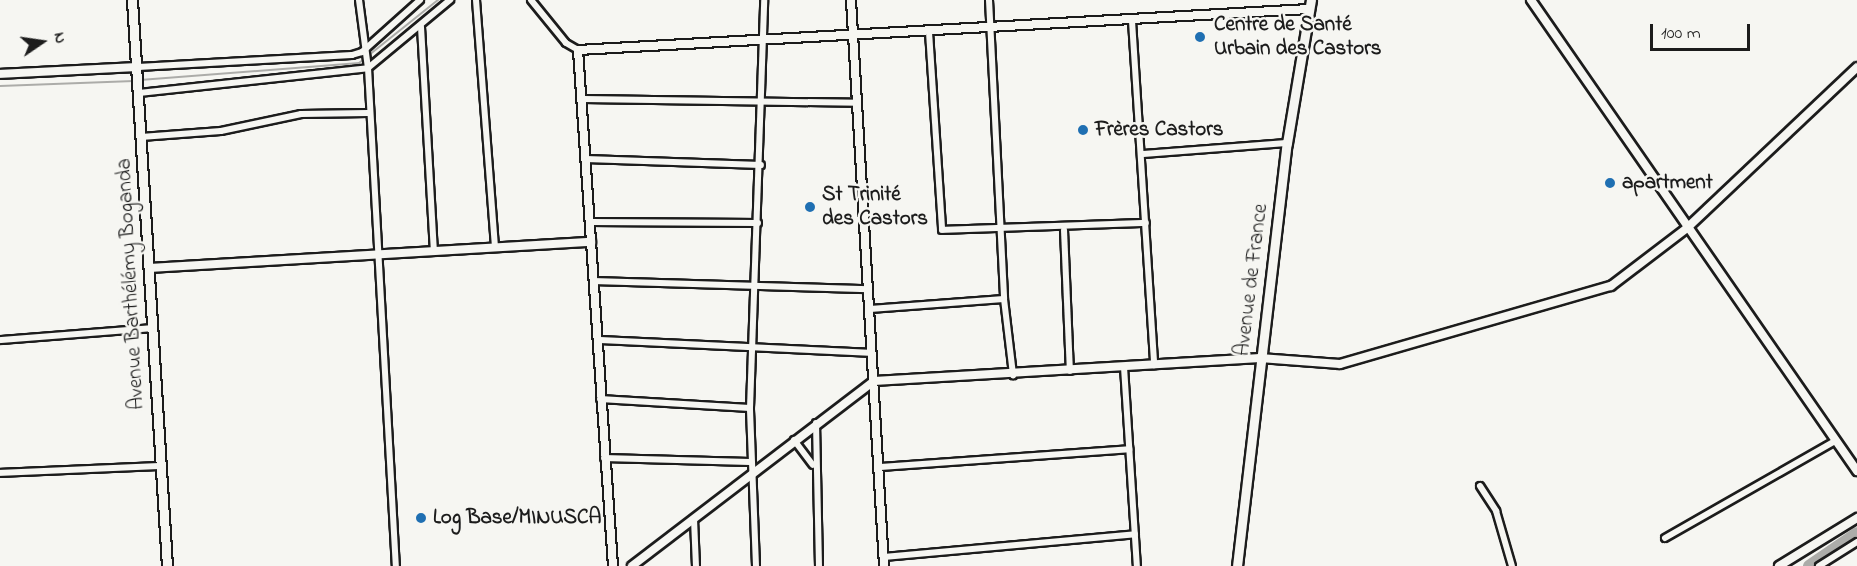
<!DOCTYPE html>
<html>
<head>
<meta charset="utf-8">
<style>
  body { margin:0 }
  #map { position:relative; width:1857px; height:566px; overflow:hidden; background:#f6f6f2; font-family:"Indie Flower",sans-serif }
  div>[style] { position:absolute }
  .stream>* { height:2px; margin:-1px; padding:0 1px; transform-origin:1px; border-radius:1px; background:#acaca9 }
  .river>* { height:12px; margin:-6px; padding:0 6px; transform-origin:6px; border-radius:6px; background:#acaca9 }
  .roads { filter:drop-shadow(2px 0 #1c1c1c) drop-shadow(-2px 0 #1c1c1c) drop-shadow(0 2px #1c1c1c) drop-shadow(0 -2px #1c1c1c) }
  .minor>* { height:6px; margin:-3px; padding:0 3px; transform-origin:3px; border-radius:3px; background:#f6f6f2 }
  .tertiary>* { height:8px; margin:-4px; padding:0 4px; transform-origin:4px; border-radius:4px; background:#f6f6f2 }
  .secondary>* { height:8px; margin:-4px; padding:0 4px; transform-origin:4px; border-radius:4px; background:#f6f6f2 }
  .primary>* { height:9px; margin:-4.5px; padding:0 4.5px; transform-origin:4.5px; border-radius:4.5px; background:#f6f6f2 }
  .dots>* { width:16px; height:16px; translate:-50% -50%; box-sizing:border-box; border:3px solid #f6f6f2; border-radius:50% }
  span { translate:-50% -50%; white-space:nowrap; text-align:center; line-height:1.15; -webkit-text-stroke:5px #f6f6f2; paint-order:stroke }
  .poi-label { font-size:21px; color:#1c1c1c; font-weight:700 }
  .left { translate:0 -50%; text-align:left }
  .street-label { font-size:21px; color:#1c1c1c }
  .north { position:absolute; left:12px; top:12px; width:60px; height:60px; -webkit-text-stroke:4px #f6f6f2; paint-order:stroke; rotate:77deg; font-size:16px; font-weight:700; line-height:24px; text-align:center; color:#1c1c1c }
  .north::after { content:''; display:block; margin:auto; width:21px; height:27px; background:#1c1c1c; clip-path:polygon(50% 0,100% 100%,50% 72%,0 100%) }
  .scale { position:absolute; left:1650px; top:24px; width:100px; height:27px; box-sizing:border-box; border:3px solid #1c1c1c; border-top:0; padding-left:8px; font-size:18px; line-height:21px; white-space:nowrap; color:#1c1c1c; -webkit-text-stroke:4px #f6f6f2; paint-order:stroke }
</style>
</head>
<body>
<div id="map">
  <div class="stream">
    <div style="left:140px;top:80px;width:220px;rotate:-4.4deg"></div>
    <div style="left:359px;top:63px;width:101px;rotate:-38.6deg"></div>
    <div style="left:0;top:86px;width:134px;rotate:-2.1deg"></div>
  </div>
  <div class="river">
    <div style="left:1809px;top:566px;width:58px;rotate:-34.5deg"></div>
  </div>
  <div class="roads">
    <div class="minor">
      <div style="left:359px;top:0;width:69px;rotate:82.5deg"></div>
      <div style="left:368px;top:68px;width:499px;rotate:86.8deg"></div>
      <div style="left:476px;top:0;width:247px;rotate:85.6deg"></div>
      <div style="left:531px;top:0;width:55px;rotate:50.9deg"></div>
      <div style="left:566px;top:43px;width:14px;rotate:30deg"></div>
      <div style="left:989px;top:0;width:299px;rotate:87.1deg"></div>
      <div style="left:1004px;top:299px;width:77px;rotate:83.2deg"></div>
      <div style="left:1132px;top:21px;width:345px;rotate:86.3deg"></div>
      <div style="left:421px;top:27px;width:223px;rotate:86.7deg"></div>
      <div style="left:929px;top:32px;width:198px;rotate:86.2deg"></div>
      <div style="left:942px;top:230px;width:204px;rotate:-2deg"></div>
      <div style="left:138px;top:67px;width:214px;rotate:-3.2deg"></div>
      <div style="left:352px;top:55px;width:10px;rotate:-17deg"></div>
      <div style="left:362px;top:52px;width:78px;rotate:-41.9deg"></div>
      <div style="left:139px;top:93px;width:230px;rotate:-6.2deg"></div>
      <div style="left:368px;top:68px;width:107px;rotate:-39.7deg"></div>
      <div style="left:584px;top:99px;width:274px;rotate:0.8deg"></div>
      <div style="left:141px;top:137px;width:80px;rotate:-4.3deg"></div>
      <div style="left:221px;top:131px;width:82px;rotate:-12deg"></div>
      <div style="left:301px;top:114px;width:67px;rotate:-0.9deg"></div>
      <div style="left:1143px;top:154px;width:144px;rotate:-4.4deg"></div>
      <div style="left:586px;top:159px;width:175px;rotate:2deg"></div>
      <div style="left:590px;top:222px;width:168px;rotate:0.3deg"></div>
      <div style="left:1064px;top:230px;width:141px;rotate:87.6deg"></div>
      <div style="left:593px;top:281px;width:276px;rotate:1.7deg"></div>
      <div style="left:870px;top:309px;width:134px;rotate:-4.3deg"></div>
      <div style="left:0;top:340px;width:151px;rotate:-4.5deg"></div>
      <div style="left:598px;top:340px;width:273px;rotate:2.7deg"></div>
      <div style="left:1124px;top:367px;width:199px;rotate:86.3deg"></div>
      <div style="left:600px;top:399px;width:150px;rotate:3.4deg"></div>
      <div style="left:816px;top:423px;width:143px;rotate:88.8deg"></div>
      <div style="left:794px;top:440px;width:31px;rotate:53deg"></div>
      <div style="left:604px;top:458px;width:146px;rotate:1.6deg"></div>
      <div style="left:880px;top:467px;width:250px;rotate:-4.1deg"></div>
      <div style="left:0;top:473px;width:162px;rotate:-2.5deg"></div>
      <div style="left:1480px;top:486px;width:30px;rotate:57deg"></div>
      <div style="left:1496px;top:511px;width:57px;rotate:73.8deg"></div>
      <div style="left:694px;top:519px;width:47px;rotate:87.6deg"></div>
      <div style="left:1665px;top:538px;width:196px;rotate:-29.7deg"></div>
      <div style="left:884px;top:557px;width:252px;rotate:-5.2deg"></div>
      <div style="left:756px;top:566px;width:158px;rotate:-92.2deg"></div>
      <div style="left:750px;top:408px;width:408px;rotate:-88deg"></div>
      <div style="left:1819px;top:566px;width:45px;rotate:-32.3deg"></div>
    </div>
    <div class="tertiary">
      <div style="left:851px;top:0;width:567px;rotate:86.66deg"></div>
      <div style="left:1531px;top:0;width:573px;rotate:55.31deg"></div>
      <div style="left:0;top:74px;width:138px;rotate:-2.9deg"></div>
      <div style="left:149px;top:268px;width:443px;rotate:-3.4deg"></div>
      <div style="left:613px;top:566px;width:517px;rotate:-93.88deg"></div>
      <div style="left:578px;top:50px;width:732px;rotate:-3.21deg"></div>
      <div style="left:632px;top:566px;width:305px;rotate:-37.4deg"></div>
      <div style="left:874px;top:381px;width:387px;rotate:-3.4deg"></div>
      <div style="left:1260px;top:358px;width:80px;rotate:4.3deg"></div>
      <div style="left:1340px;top:364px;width:282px;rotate:-16.1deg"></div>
      <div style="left:1611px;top:286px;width:96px;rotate:-37.3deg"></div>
      <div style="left:1687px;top:228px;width:234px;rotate:-43.4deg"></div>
    </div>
    <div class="secondary">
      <div style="left:1779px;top:566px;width:92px;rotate:-31.6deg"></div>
    </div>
    <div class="primary">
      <div style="left:132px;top:0;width:567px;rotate:86.46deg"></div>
      <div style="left:1237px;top:566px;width:426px;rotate:-83.3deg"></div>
      <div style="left:1287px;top:143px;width:145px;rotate:-80.5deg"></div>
    </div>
  </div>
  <div class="dots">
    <div style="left:1200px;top:37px;background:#1f6fb2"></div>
    <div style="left:1083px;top:130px;background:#1f6fb2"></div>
    <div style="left:1610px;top:183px;background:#1f6fb2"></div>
    <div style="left:810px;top:207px;background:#1f6fb2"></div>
    <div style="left:421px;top:518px;background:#1f6fb2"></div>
  </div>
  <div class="poi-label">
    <span class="left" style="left:1214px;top:37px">Centre de Santé<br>Urbain des Castors</span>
    <span class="left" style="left:1095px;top:130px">Frères Castors</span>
    <span class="left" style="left:1622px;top:183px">apartment</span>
    <span class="left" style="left:822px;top:207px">St Trinité<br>des Castors</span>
    <span class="left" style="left:433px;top:518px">Log Base/MINUSCA</span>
  </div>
  <div class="street-label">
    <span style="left:1252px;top:280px;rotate:-83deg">Avenue de France</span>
    <span style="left:131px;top:284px;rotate:-93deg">Avenue Barthélémy Boganda</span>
  </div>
  <div class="north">N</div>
  <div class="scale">100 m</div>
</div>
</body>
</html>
